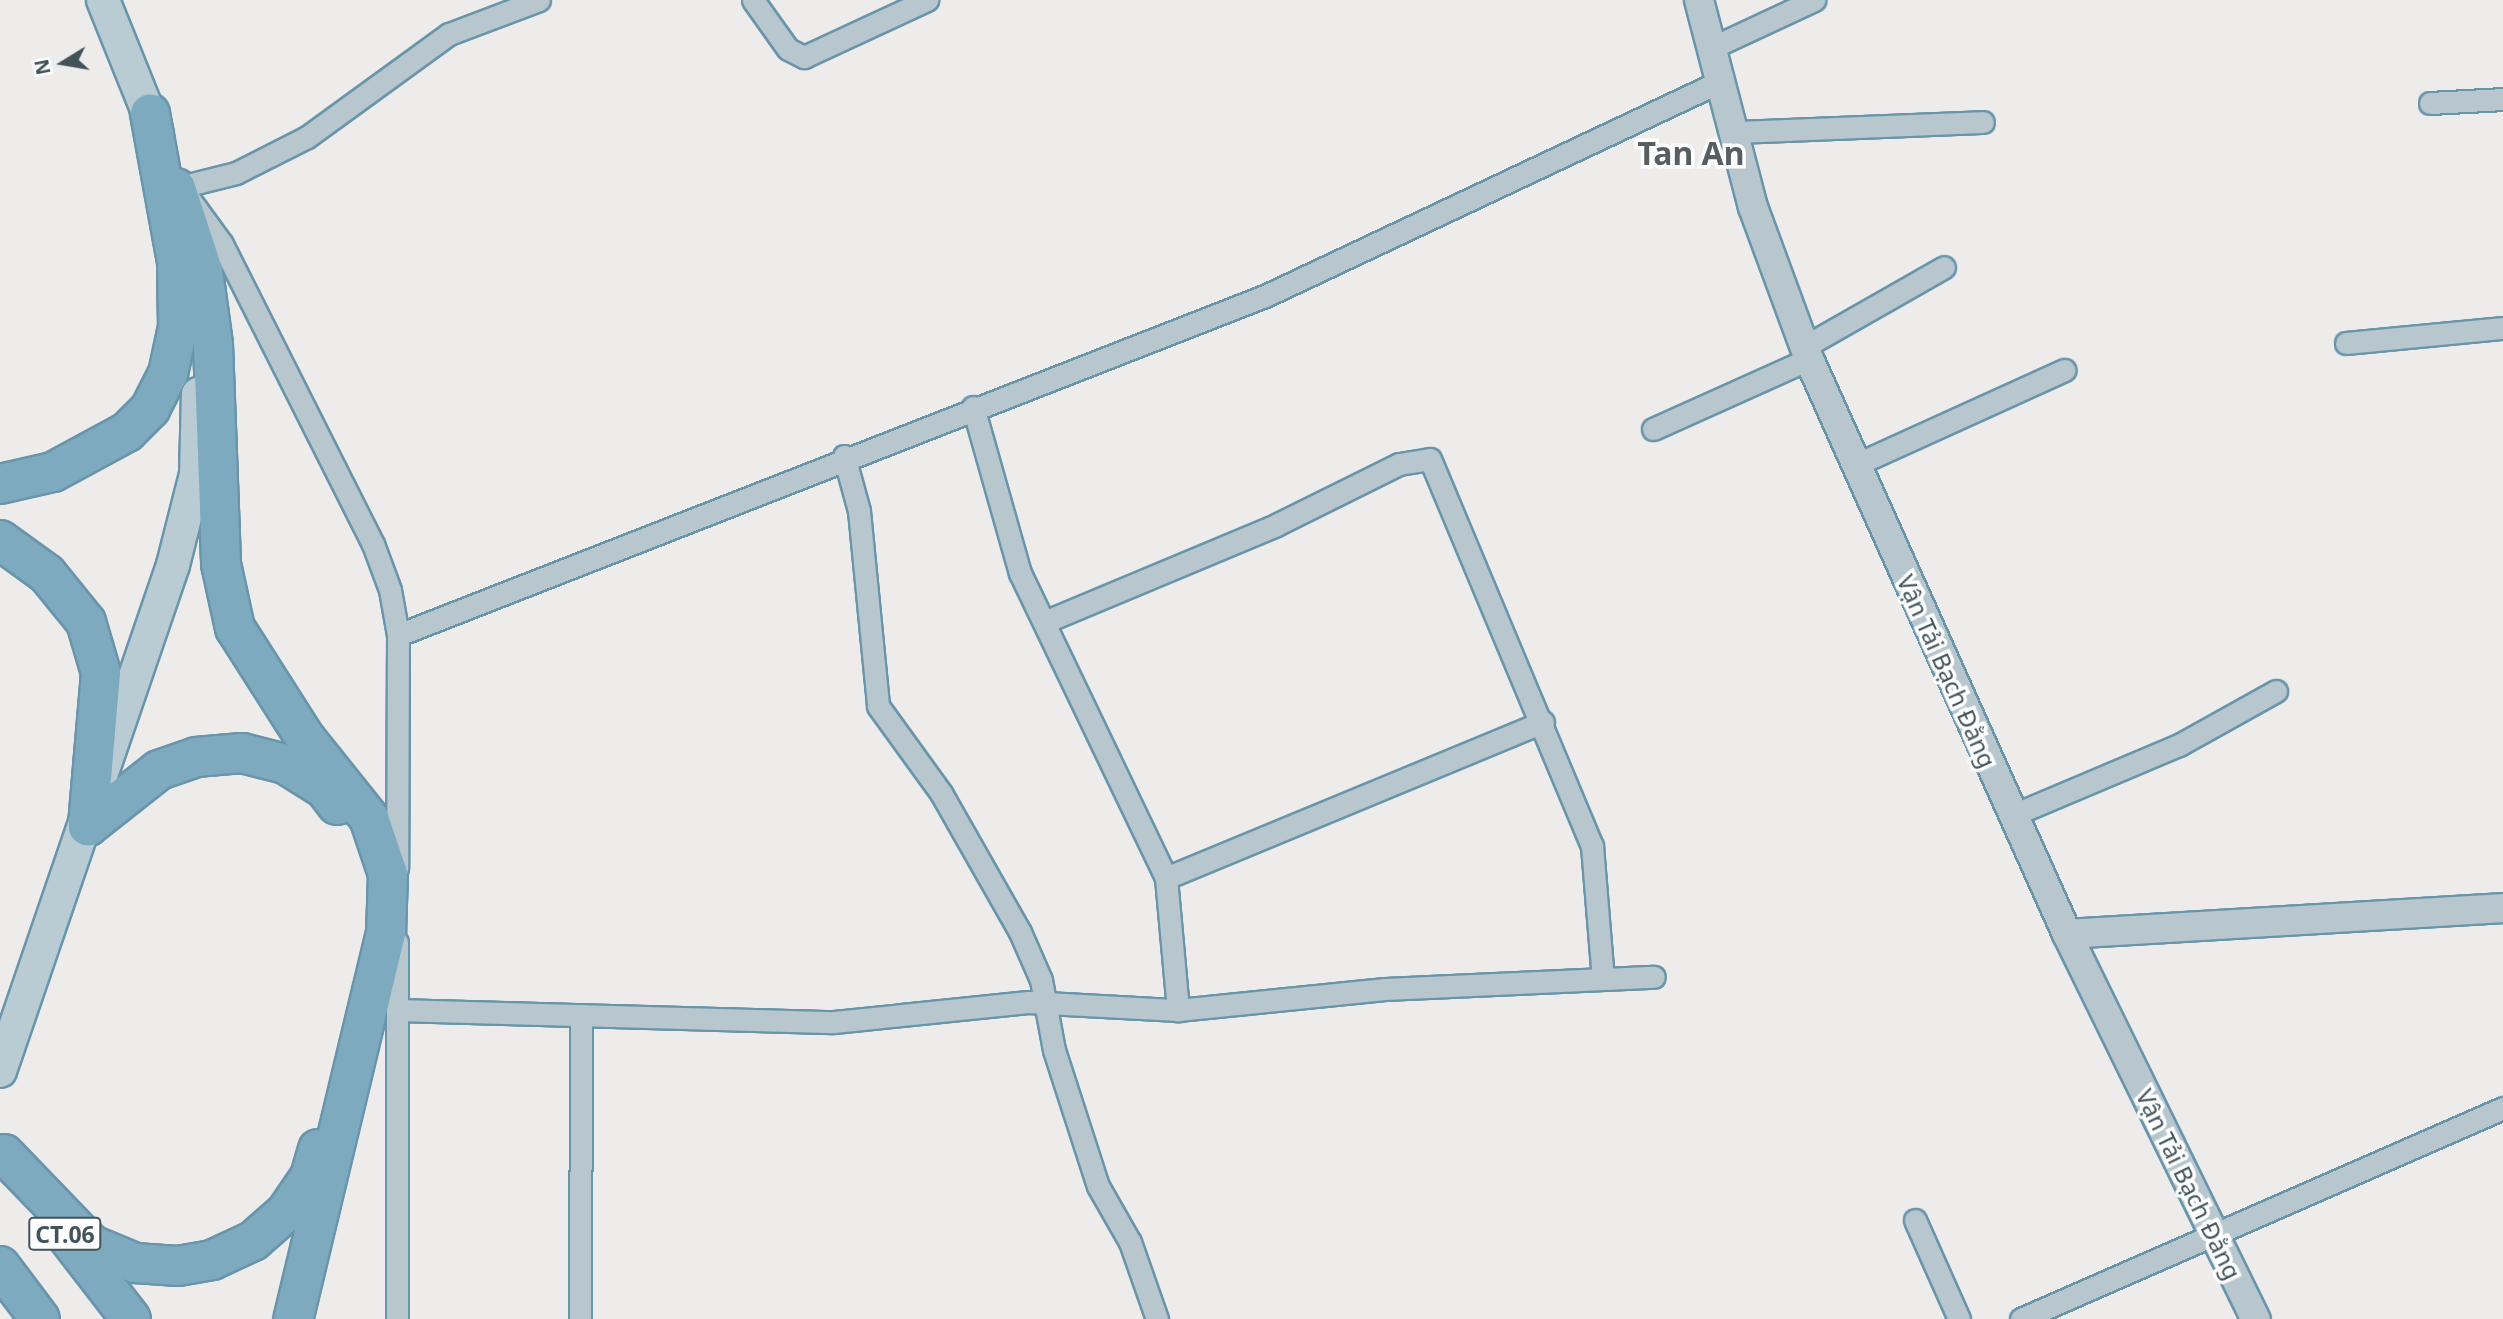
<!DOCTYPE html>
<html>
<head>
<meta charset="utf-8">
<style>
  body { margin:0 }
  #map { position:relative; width:2503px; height:1319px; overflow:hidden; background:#eeebeb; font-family:"Noto Sans",sans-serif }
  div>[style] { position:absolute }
  .roads { filter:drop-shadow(2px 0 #6995ab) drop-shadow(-2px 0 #6995ab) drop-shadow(0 2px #6995ab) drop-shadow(0 -2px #6995ab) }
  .minor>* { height:21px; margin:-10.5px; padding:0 10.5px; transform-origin:10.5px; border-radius:10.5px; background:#b8c7cd }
  .tertiary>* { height:28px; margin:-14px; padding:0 14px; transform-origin:14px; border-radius:14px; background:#b8c7cd }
  .secondary>* { height:32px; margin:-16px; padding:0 16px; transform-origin:16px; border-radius:16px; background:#b9ccd4 }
  .motorway>* { height:38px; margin:-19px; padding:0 19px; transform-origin:19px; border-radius:19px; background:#7eaac0 }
  span { translate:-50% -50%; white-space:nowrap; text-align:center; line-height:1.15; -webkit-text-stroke:7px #fff; paint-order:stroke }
  .shield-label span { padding:2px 5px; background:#fff; border:2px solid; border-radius:5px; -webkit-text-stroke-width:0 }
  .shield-label { font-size:23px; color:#42535a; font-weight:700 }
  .street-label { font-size:24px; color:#42535a }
  .district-label { font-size:32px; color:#575d61; font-weight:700 }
  .north { position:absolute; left:28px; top:28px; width:70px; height:70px; -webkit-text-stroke:5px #fff; paint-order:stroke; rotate:259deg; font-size:19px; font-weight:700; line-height:28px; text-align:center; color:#42535a }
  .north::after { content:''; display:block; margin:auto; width:24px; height:32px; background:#42535a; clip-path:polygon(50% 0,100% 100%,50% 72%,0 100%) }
</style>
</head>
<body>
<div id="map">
  <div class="roads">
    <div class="minor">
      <div style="left:753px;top:0;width:60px;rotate:54.5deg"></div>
      <div style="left:788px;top:49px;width:18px;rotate:27deg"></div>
      <div style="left:804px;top:57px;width:136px;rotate:-24.9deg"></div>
      <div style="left:1711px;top:48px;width:114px;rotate:-25deg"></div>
      <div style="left:2430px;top:103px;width:73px;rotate:-3.1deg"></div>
      <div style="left:1735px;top:132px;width:248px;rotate:-2.3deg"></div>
      <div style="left:176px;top:188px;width:62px;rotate:-14deg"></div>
      <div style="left:236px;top:173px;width:80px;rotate:-26.9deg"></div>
      <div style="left:307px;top:137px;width:175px;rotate:-36deg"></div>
      <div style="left:449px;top:34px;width:96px;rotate:-20.7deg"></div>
      <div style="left:187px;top:196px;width:59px;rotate:53.9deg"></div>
      <div style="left:222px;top:244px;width:336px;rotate:63.3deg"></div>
      <div style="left:373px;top:544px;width:49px;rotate:69.7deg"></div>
      <div style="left:390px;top:590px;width:46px;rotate:79.9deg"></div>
      <div style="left:398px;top:635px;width:233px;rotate:90.2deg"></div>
      <div style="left:2346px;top:343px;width:158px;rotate:-5.5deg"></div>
      <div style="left:1804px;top:347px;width:161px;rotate:-29.7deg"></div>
      <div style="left:973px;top:407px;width:173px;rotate:74.2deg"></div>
      <div style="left:1020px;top:573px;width:338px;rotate:64.4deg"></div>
      <div style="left:1166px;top:878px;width:133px;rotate:84.8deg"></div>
      <div style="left:1653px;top:429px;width:171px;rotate:-24.2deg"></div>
      <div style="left:844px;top:456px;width:57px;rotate:74.7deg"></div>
      <div style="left:859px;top:511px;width:196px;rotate:84.4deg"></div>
      <div style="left:878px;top:706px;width:107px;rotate:54.1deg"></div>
      <div style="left:941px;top:793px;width:160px;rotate:60.4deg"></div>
      <div style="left:1020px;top:932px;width:52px;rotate:66.4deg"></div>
      <div style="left:1041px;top:980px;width:71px;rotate:79.5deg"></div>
      <div style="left:1054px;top:1050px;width:143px;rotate:72.1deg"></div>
      <div style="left:1098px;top:1186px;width:64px;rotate:60.3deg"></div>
      <div style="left:1130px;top:1242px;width:82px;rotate:70.7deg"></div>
      <div style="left:1855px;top:465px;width:230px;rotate:-24.4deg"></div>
      <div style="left:1047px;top:621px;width:248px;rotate:-22.7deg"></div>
      <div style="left:1276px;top:525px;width:137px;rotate:-26.4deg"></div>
      <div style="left:1399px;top:464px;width:31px;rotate:-9deg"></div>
      <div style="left:1430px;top:459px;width:420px;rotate:67.3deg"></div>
      <div style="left:1592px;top:846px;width:133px;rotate:85.3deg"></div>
      <div style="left:398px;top:635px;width:931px;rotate:-21.36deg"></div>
      <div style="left:1265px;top:296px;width:504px;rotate:-25.24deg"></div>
      <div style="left:2013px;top:815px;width:180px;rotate:-22.9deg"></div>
      <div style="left:2179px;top:745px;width:111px;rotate:-29.1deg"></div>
      <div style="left:1166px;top:878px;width:408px;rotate:-22.5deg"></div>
      <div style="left:397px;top:942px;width:377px;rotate:90deg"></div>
      <div style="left:397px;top:1010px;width:437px;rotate:1.6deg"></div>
      <div style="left:834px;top:1022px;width:195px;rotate:-5.9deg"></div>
      <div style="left:1028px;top:1002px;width:150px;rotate:3.1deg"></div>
      <div style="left:1178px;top:1010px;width:208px;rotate:-5.8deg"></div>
      <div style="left:1385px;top:989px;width:269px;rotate:-2.6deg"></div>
      <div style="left:1915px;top:1220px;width:108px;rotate:66deg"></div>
      <div style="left:580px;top:1319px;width:304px;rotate:-89.8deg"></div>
      <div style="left:2021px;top:1319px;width:526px;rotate:-23.64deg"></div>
    </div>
    <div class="tertiary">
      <div style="left:1699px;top:0;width:214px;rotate:75.4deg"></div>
      <div style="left:1753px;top:207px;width:162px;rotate:69.8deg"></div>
      <div style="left:1809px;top:359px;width:630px;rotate:65.83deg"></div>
      <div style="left:2067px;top:934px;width:429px;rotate:63.9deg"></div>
      <div style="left:2067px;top:934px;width:437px;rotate:-3.4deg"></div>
    </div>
    <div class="secondary">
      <div style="left:103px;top:0;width:144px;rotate:68.1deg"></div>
      <div style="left:0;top:1071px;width:535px;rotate:-71.12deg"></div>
      <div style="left:173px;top:565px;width:94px;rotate:-75.8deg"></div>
      <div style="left:196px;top:474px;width:80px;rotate:-88.6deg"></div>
    </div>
    <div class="motorway">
      <div style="left:176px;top:188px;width:87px;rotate:72deg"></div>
      <div style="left:203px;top:271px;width:74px;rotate:82.2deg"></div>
      <div style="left:213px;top:344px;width:220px;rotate:87.9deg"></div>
      <div style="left:221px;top:564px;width:66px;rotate:77.7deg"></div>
      <div style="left:235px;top:628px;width:130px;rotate:57.5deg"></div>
      <div style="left:305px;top:738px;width:102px;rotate:51.3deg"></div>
      <div style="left:369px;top:818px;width:59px;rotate:71.3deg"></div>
      <div style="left:388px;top:874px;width:59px;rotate:91.9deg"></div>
      <div style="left:386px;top:933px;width:397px;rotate:103.5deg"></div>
      <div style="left:0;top:484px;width:54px;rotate:-12.8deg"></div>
      <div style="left:53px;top:472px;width:84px;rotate:-28.4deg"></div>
      <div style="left:127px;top:432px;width:33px;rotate:-45deg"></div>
      <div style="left:150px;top:409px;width:39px;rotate:-63deg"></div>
      <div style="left:168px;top:374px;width:48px;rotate:-78deg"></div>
      <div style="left:178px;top:327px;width:65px;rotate:-90.9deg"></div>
      <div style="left:177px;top:262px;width:151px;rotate:-100.3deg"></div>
      <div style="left:0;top:540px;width:58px;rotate:35.9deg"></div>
      <div style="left:47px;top:574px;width:62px;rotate:50.9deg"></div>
      <div style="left:86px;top:622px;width:53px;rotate:73.6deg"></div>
      <div style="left:101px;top:673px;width:154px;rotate:94.9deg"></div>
      <div style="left:88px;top:826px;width:90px;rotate:-38.3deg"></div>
      <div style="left:159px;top:770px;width:39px;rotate:-19deg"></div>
      <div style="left:196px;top:757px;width:46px;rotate:-5deg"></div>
      <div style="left:242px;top:753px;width:44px;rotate:14.3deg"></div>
      <div style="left:285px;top:764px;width:47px;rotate:32deg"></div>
      <div style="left:325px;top:789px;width:20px;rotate:53deg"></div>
      <div style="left:4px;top:1154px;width:127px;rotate:46deg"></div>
      <div style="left:92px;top:1245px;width:47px;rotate:22.7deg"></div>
      <div style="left:135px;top:1263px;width:43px;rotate:4deg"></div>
      <div style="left:178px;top:1266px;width:35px;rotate:-10deg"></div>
      <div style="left:212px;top:1260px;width:45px;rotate:-24.9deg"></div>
      <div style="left:253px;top:1241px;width:44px;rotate:-41.3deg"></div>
      <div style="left:286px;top:1212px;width:42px;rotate:-55.6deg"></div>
      <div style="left:310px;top:1177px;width:29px;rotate:-74deg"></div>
      <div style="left:66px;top:1235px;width:106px;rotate:52.3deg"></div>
      <div style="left:0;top:1266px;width:66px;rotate:53deg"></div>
    </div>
  </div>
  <div class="shield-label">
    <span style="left:65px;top:1234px">CT.06</span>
  </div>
  <div class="street-label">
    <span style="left:1947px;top:671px;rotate:66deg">Vận Tải Bạch Đằng</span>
    <span style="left:2189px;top:1184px;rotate:64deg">Vận Tải Bạch Đằng</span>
  </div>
  <div class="district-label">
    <span style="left:1691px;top:153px">Tan An</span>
  </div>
  <div class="north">N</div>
</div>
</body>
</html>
